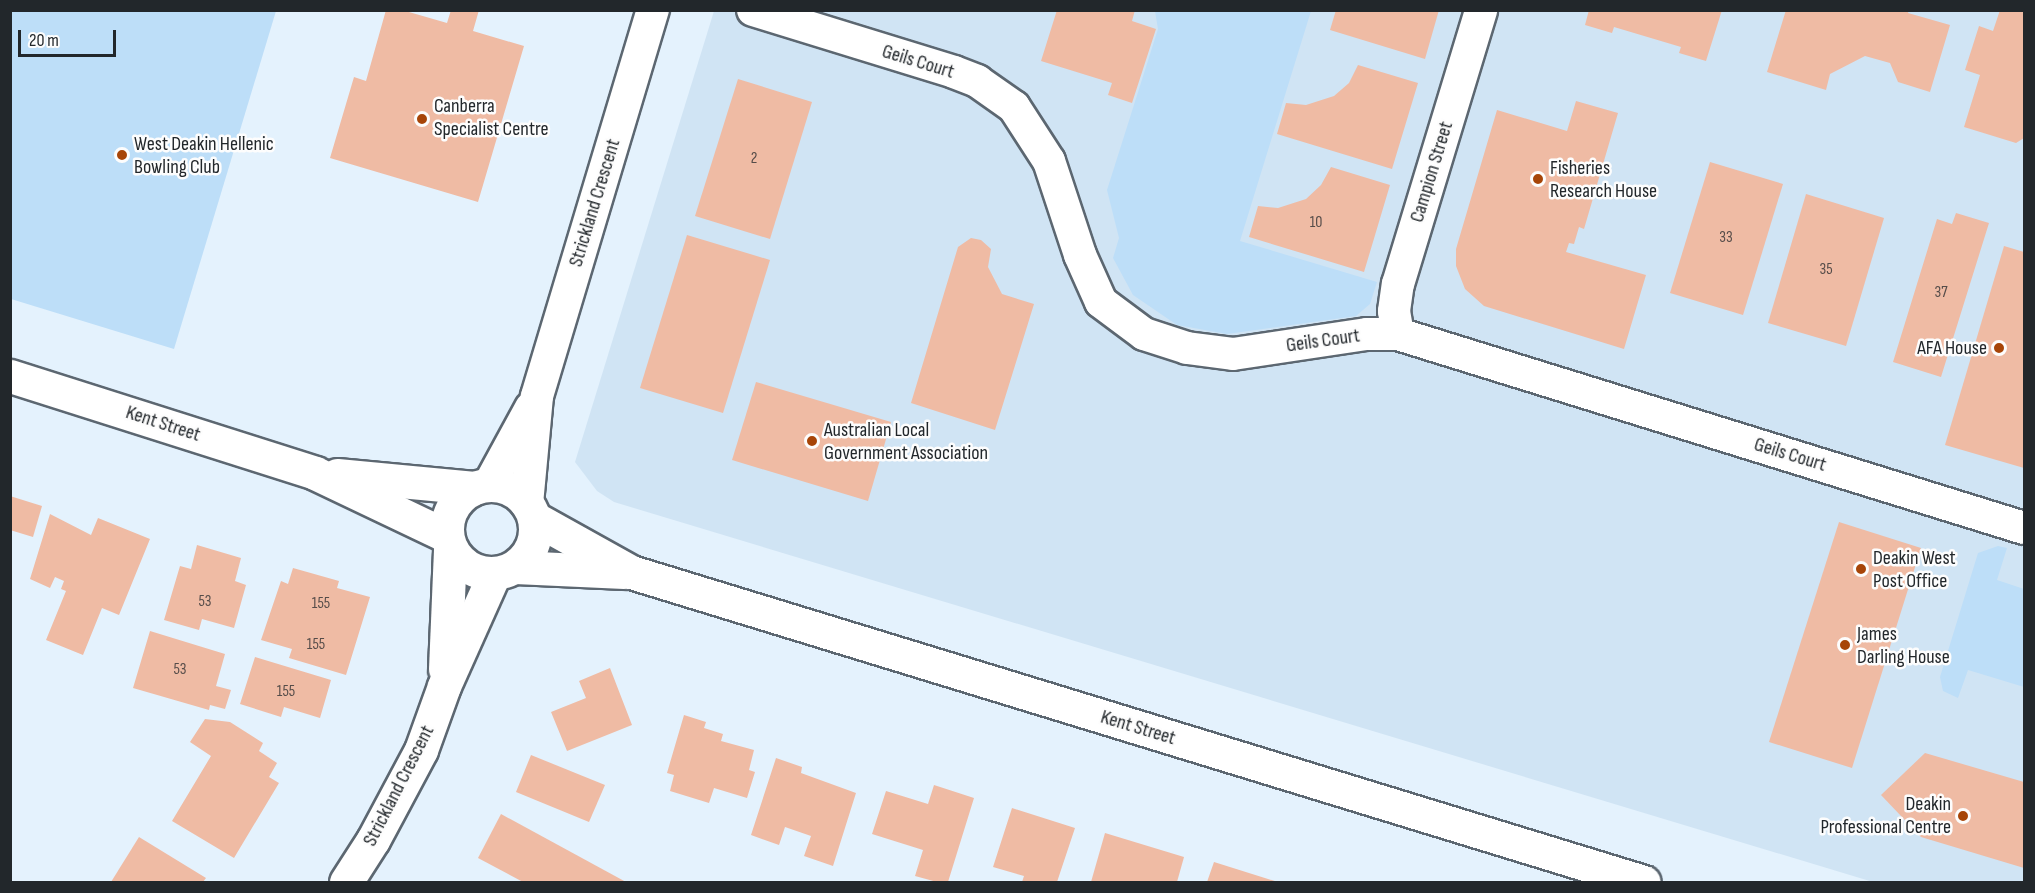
<!DOCTYPE html>
<html>
<head>
<meta charset="utf-8">
<style>
  body { margin:0 }
  #map { position:relative; width:2035px; height:893px; overflow:hidden; background:#e4f2fd; font-family:"Sofia Sans Condensed",sans-serif }
  div>[style] { position:absolute }
  .built>* { inset:0; background:#d0e4f4 }
  .green>* { inset:0; background:#bddef8 }
  .building>* { inset:0; background:#efbba4 }
  .roads { filter:drop-shadow(2px 0 #5c6771) drop-shadow(-2px 0 #5c6771) drop-shadow(0 2px #5c6771) drop-shadow(0 -2px #5c6771) }
  .street>* { height:32px; margin:-16px; padding:0 16px; transform-origin:16px; border-radius:16px; background:#fff }
  .secondary>* { height:33px; margin:-16.5px; padding:0 16.5px; transform-origin:16.5px; border-radius:16.5px; background:#fff }
  .secondary>.ring { margin:-16.5px; padding:0; box-sizing:content-box; background:none; border:33px solid #fff; border-radius:50% }
  .dots>* { width:16px; height:16px; translate:-50% -50%; box-sizing:border-box; border:3px solid #fdfdfd; border-radius:50% }
  span { translate:-50% -50%; white-space:nowrap; text-align:center; line-height:1.15; -webkit-text-stroke:5px #fdfdfd; paint-order:stroke }
  .number-label { font-size:16px; color:#554c49 }
  .number-label span { -webkit-text-stroke-width:0 }
  .street-label { font-size:20px; color:#22272b }
  .poi-label { font-size:20px; color:#22272b }
  .left { translate:0 -50%; text-align:left }
  .right { translate:-100% -50%; text-align:right }
  .frame { position:absolute; inset:0; border:12px solid #22272b; pointer-events:none }
  .scale { position:absolute; left:18px; top:30px; width:98px; height:27px; box-sizing:border-box; border:3px solid #22272b; border-top:0; padding-left:8px; font-size:18px; line-height:21px; white-space:nowrap; color:#22272b; -webkit-text-stroke:4px #fdfdfd; paint-order:stroke }
</style>
</head>
<body>
<div id="map">
  <div class="built">
    <div style="clip-path:polygon(714px 11px,2024px 11px,2024px 882px,1873px 882px,614px 502px,597px 491px,575px 462px)"></div>
  </div>
  <div class="green">
    <div style="clip-path:polygon(10px 11px,276px 11px,174px 349px,11px 299px)"></div>
    <div style="clip-path:polygon(1155px 11px,1311px 11px,1240px 241px,1377px 282px,1370px 304px,1356px 316px,1227px 334px,1177px 325px,1133px 295px,1113px 258px,1119px 238px,1107px 190px,1158px 29px)"></div>
    <div style="clip-path:polygon(1998px 546px,2007px 548px,1997px 580px,2024px 589px,2024px 687px,1968px 670px,1958px 698px,1943px 691px,1940px 677px,1978px 553px)"></div>
  </div>
  <div class="building">
    <div style="clip-path:polygon(386px 10px,402px 10px,447px 23px,451px 10px,479px 10px,473px 31px,524px 46px,478px 202px,330px 158px,354px 77px,366px 81px)"></div>
    <div style="clip-path:polygon(1057px 10px,1135px 10px,1132px 21px,1156px 29px,1132px 103px,1108px 95px,1112px 83px,1041px 61px)"></div>
    <div style="clip-path:polygon(1336px 10px,1439px 10px,1425px 59px,1330px 30px)"></div>
    <div style="clip-path:polygon(1589px 10px,1722px 10px,1706px 61px,1679px 53px,1681px 47px,1614px 27px,1612px 33px,1585px 25px)"></div>
    <div style="clip-path:polygon(1786px 10px,1909px 10px,1908px 13px,1950px 25px,1930px 92px,1898px 82px,1890px 63px,1865px 56px,1830px 74px,1826px 90px,1767px 72px)"></div>
    <div style="clip-path:polygon(2000px 10px,2024px 10px,2024px 138px,2016px 143px,1964px 127px,1980px 75px,1965px 70px,1979px 26px,1993px 31px)"></div>
    <div style="clip-path:polygon(1358px 65px,1418px 83px,1392px 169px,1277px 134px,1286px 103px,1306px 105px,1334px 96px,1349px 83px)"></div>
    <div style="clip-path:polygon(738px 79px,812px 102px,770px 239px,695px 216px)"></div>
    <div style="clip-path:polygon(1576px 101px,1618px 113px,1584px 229px,1579px 227px,1574px 244px,1569px 243px,1566px 252px,1646px 275px,1624px 349px,1484px 306px,1465px 289px,1456px 266px,1456px 249px,1497px 110px,1567px 131px)"></div>
    <div style="clip-path:polygon(1710px 162px,1783px 184px,1743px 315px,1670px 293px)"></div>
    <div style="clip-path:polygon(1331px 167px,1390px 185px,1364px 272px,1249px 237px,1258px 206px,1278px 208px,1306px 199px,1321px 185px)"></div>
    <div style="clip-path:polygon(1806px 194px,1884px 218px,1846px 346px,1768px 323px)"></div>
    <div style="clip-path:polygon(1956px 213px,1989px 223px,1941px 377px,1893px 362px,1937px 219px,1952px 224px)"></div>
    <div style="clip-path:polygon(687px 235px,770px 260px,723px 413px,640px 388px)"></div>
    <div style="clip-path:polygon(971px 238px,981px 240px,991px 249px,988px 267px,1002px 294px,1034px 304px,995px 430px,911px 403px,958px 247px)"></div>
    <div style="clip-path:polygon(2004px 246px,2024px 252px,2024px 468px,1945px 445px)"></div>
    <div style="clip-path:polygon(756px 382px,891px 422px,868px 501px,732px 460px)"></div>
    <div style="clip-path:polygon(10px 496px,42px 506px,33px 537px,10px 530px)"></div>
    <div style="clip-path:polygon(50px 514px,91px 535px,98px 518px,150px 539px,119px 615px,102px 608px,83px 655px,46px 640px,66px 591px,61px 589px,64px 581px,55px 577px,50px 588px,30px 579px)"></div>
    <div style="clip-path:polygon(1839px 522px,1921px 548px,1852px 768px,1769px 742px)"></div>
    <div style="clip-path:polygon(197px 545px,241px 558px,235px 581px,246px 585px,234px 628px,202px 619px,199px 630px,164px 620px,180px 566px,191px 569px)"></div>
    <div style="clip-path:polygon(293px 568px,339px 581px,337px 588px,370px 597px,346px 675px,289px 658px,292px 649px,261px 640px,281px 581px,288px 584px)"></div>
    <div style="clip-path:polygon(150px 631px,225px 654px,216px 686px,231px 690px,225px 709px,210px 705px,209px 710px,133px 688px)"></div>
    <div style="clip-path:polygon(255px 657px,331px 680px,320px 718px,284px 707px,281px 717px,240px 704px)"></div>
    <div style="clip-path:polygon(610px 668px,632px 725px,567px 751px,551px 712px,586px 698px,579px 681px)"></div>
    <div style="clip-path:polygon(684px 715px,706px 722px,704px 728px,723px 734px,721px 741px,754px 750px,749px 770px,755px 772px,747px 798px,714px 788px,709px 803px,670px 791px,674px 775px,667px 773px)"></div>
    <div style="clip-path:polygon(205px 719px,230px 722px,263px 743px,259px 751px,277px 763px,269px 777px,279px 783px,234px 858px,172px 821px,211px 756px,190px 742px)"></div>
    <div style="clip-path:polygon(1925px 753px,2024px 782px,2024px 868px,1921px 837px,1881px 795px)"></div>
    <div style="clip-path:polygon(531px 755px,605px 785px,589px 822px,516px 792px)"></div>
    <div style="clip-path:polygon(776px 758px,802px 767px,801px 773px,856px 793px,833px 866px,804px 856px,811px 836px,785px 827px,779px 845px,751px 835px)"></div>
    <div style="clip-path:polygon(934px 785px,974px 798px,948px 882px,937px 882px,915px 876px,923px 850px,872px 834px,886px 791px,928px 804px)"></div>
    <div style="clip-path:polygon(1012px 808px,1075px 828px,1057px 882px,1022px 882px,1024px 876px,993px 867px)"></div>
    <div style="clip-path:polygon(501px 814px,626px 882px,523px 882px,478px 858px)"></div>
    <div style="clip-path:polygon(1105px 833px,1184px 857px,1177px 882px,1091px 882px)"></div>
    <div style="clip-path:polygon(139px 837px,206px 878px,203px 882px,111px 882px)"></div>
    <div style="clip-path:polygon(1214px 862px,1278px 882px,1207px 882px)"></div>
  </div>
  <div class="roads">
    <div class="street">
      <div style="left:753px;top:10px;width:210px;rotate:17.1deg"></div>
      <div style="left:954px;top:72px;width:25px;rotate:21deg"></div>
      <div style="left:977px;top:81px;width:45px;rotate:35.1deg"></div>
      <div style="left:1014px;top:107px;width:64px;rotate:57.1deg"></div>
      <div style="left:1049px;top:161px;width:99px;rotate:71.7deg"></div>
      <div style="left:1080px;top:255px;width:51px;rotate:65.9deg"></div>
      <div style="left:1101px;top:302px;width:54px;rotate:36.7deg"></div>
      <div style="left:1144px;top:334px;width:45px;rotate:18deg"></div>
      <div style="left:1187px;top:348px;width:46px;rotate:7.4deg"></div>
      <div style="left:1233px;top:354px;width:135px;rotate:-8.5deg"></div>
      <div style="left:1367px;top:334px;width:31px"></div>
      <div style="left:1398px;top:334px;width:655px;rotate:17.22deg"></div>
      <div style="left:1398px;top:334px;width:23px;rotate:-100deg"></div>
      <div style="left:1394px;top:311px;width:27px;rotate:-82deg"></div>
      <div style="left:1398px;top:284px;width:286px;rotate:-73.1deg"></div>
      <div style="left:489px;top:485px;width:88px;rotate:-61.4deg"></div>
      <div style="left:527px;top:504px;width:108px;rotate:-84.7deg"></div>
      <div style="left:537px;top:396px;width:403px;rotate:-73.3deg"></div>
    </div>
    <div class="secondary">
      <div style="left:10px;top:376px;width:320px;rotate:17.6deg"></div>
      <div style="left:315px;top:473px;width:146px;rotate:25.5deg"></div>
      <div style="left:337px;top:475px;width:138px;rotate:5.4deg"></div>
      <div class="ring" style="left:447px;top:485px;width:55px;height:55px"></div>
      <div style="left:534px;top:518px;width:111px;rotate:29.1deg"></div>
      <div style="left:631px;top:572px;width:1059px;rotate:17.02deg"></div>
      <div style="left:515px;top:567px;width:109px;rotate:2.6deg"></div>
      <div style="left:445px;top:669px;width:121px;rotate:-87.6deg"></div>
      <div style="left:346px;top:882px;width:50px;rotate:-57.3deg"></div>
      <div style="left:373px;top:840px;width:102px;rotate:-61.9deg"></div>
      <div style="left:421px;top:750px;width:68px;rotate:-70.2deg"></div>
      <div style="left:444px;top:686px;width:123px;rotate:-65.9deg"></div>
    </div>
  </div>
  <div class="dots">
    <div style="left:422px;top:119px;background:#a74508"></div>
    <div style="left:122px;top:155px;background:#a74508"></div>
    <div style="left:1538px;top:179px;background:#a74508"></div>
    <div style="left:1999px;top:348px;background:#a74508"></div>
    <div style="left:812px;top:441px;background:#a74508"></div>
    <div style="left:1861px;top:569px;background:#a74508"></div>
    <div style="left:1845px;top:645px;background:#a74508"></div>
    <div style="left:1963px;top:816px;background:#a74508"></div>
  </div>
  <div class="number-label">
    <span style="left:754px;top:159px">2</span>
    <span style="left:1316px;top:223px">10</span>
    <span style="left:1726px;top:238px">33</span>
    <span style="left:1826px;top:270px">35</span>
    <span style="left:1941px;top:293px">37</span>
    <span style="left:205px;top:602px">53</span>
    <span style="left:321px;top:604px">155</span>
    <span style="left:316px;top:645px">155</span>
    <span style="left:180px;top:670px">53</span>
    <span style="left:286px;top:692px">155</span>
  </div>
  <div class="street-label">
    <span style="left:918px;top:62px;rotate:17deg">Geils Court</span>
    <span style="left:1432px;top:172px;rotate:-73deg">Campion Street</span>
    <span style="left:595px;top:203px;rotate:-73deg">Strickland Crescent</span>
    <span style="left:1323px;top:341px;rotate:-8deg">Geils Court</span>
    <span style="left:163px;top:424px;rotate:18deg">Kent Street</span>
    <span style="left:1790px;top:455px;rotate:17deg">Geils Court</span>
    <span style="left:1138px;top:728px;rotate:17deg">Kent Street</span>
    <span style="left:399px;top:786px;rotate:-63deg">Strickland Crescent</span>
  </div>
  <div class="poi-label">
    <span class="left" style="left:434px;top:118px">Canberra<br>Specialist Centre</span>
    <span class="left" style="left:134px;top:156px">West Deakin Hellenic<br>Bowling Club</span>
    <span class="left" style="left:1550px;top:180px">Fisheries<br>Research House</span>
    <span class="right" style="left:1987px;top:348px">AFA House</span>
    <span class="left" style="left:824px;top:442px">Australian Local<br>Government Association</span>
    <span class="left" style="left:1873px;top:570px">Deakin West<br>Post Office</span>
    <span class="left" style="left:1857px;top:646px">James<br>Darling House</span>
    <span class="right" style="left:1951px;top:816px">Deakin<br>Professional Centre</span>
  </div>
  <div class="frame"></div>
  <div class="scale">20 m</div>
</div>
</body>
</html>
